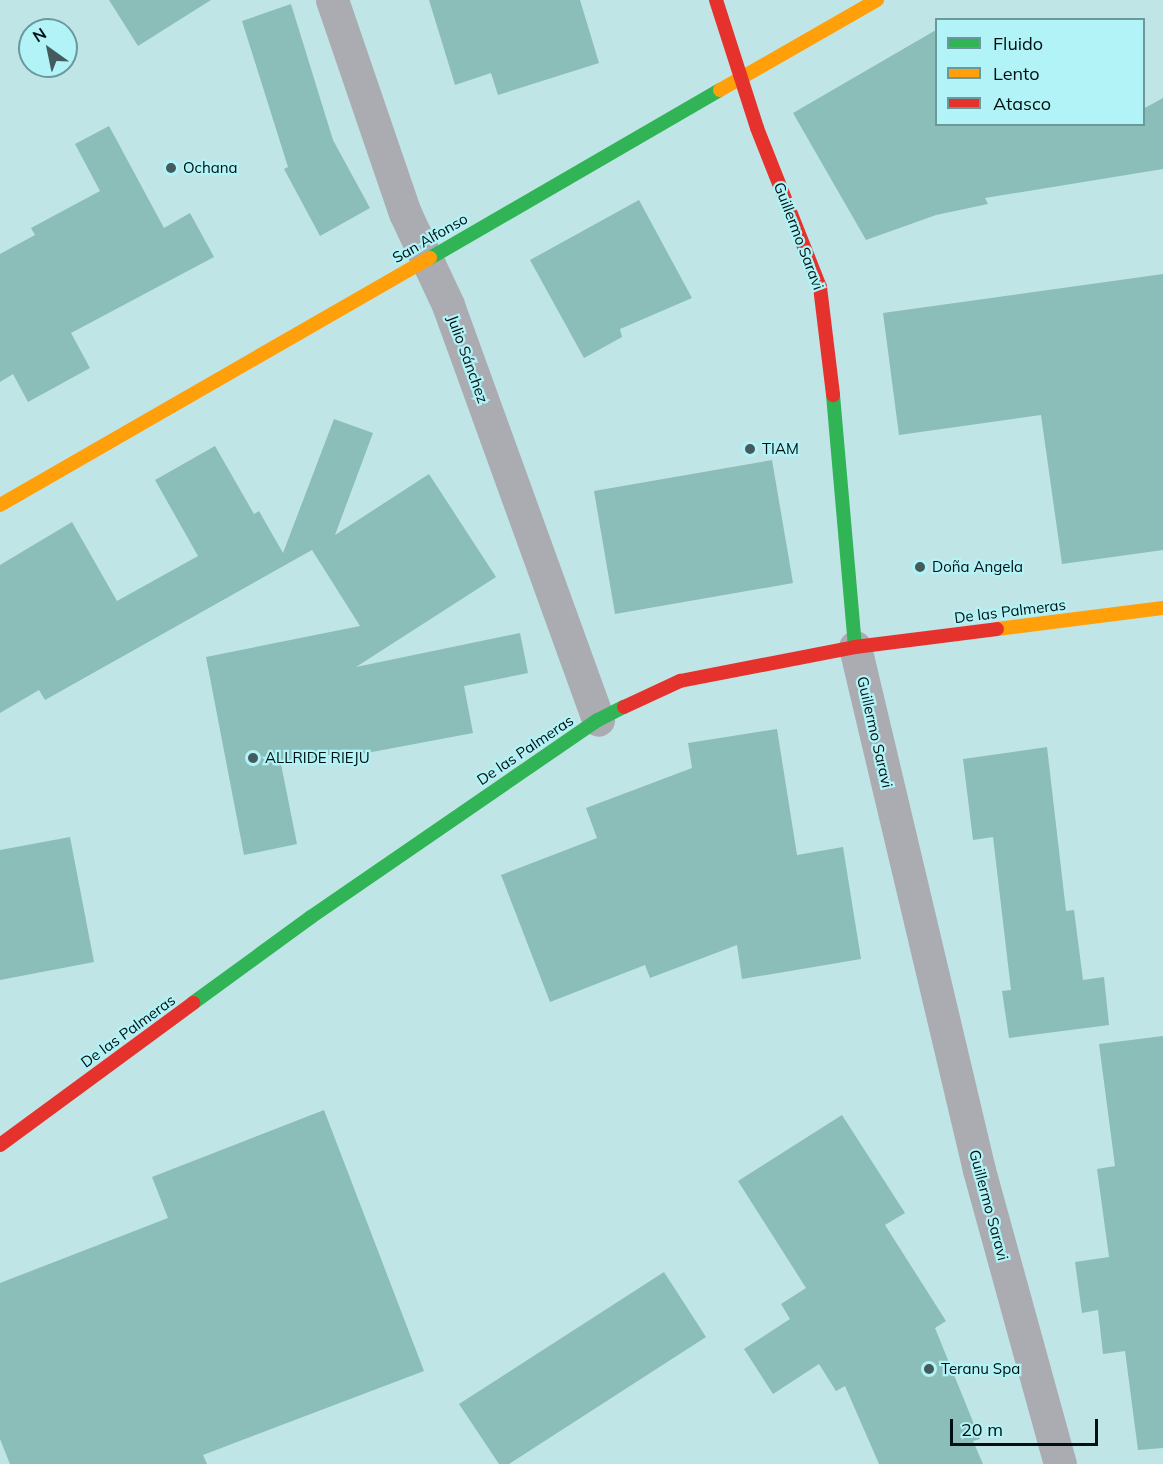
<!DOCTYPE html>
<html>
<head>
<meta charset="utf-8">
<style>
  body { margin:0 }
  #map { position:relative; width:1163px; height:1464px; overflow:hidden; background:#c0e5e7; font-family:Mulish,sans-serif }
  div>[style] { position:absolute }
  .building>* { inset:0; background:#8bbdb9 }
  .street>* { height:33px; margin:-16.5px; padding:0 16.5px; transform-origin:16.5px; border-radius:16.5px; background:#abacb1 }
  .fast>* { height:14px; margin:-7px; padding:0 7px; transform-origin:7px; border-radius:7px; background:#30b455 }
  .slow>* { height:14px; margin:-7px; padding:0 7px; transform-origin:7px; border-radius:7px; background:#ff9f0a }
  .jam>* { height:14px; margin:-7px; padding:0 7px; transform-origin:7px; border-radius:7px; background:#e5322d }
  .dots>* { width:16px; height:16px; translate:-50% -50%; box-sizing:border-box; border:3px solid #b1f3f6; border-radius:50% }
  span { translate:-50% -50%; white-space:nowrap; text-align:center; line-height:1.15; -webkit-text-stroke:4.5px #b1f3f6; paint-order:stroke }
  .poi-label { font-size:15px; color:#001012 }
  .left { translate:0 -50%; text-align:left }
  .street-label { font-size:15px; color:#001012 }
  .legend { position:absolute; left:935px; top:18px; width:210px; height:108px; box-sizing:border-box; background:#b1f3f6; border:2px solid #6a989b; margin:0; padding:8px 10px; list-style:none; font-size:18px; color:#001012 }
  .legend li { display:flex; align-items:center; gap:12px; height:30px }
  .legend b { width:30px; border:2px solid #6a989b }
  .north { position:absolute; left:18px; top:18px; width:60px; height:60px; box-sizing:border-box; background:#b1f3f6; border:2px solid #6a989b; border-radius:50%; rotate:327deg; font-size:16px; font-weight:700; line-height:24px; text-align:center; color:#001012 }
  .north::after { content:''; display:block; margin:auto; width:21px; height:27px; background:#435b5d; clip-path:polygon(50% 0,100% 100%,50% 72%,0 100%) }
  .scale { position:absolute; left:950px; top:1419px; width:148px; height:27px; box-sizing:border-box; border:3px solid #001012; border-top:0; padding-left:8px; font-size:18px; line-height:21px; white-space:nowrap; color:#001012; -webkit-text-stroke:4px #b1f3f6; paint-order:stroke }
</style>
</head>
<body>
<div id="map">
  <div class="building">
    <div style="clip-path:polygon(109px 0,211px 0,138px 46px)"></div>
    <div style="clip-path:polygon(429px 0,580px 0,599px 63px,498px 95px,491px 73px,455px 85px)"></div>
    <div style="clip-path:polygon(291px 4px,333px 140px,370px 208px,320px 236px,284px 169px,288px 167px,242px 21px)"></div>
    <div style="clip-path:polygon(936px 30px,936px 124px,1143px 124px,1143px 109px,1163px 98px,1163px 169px,985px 198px,988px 204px,936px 215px,866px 240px,793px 113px)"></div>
    <div style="clip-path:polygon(109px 126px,164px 228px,190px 213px,214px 257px,71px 333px,90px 368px,28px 402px,13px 374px,0 382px,0 254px,35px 235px,31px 228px,100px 191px,75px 144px)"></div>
    <div style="clip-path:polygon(639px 200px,692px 298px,620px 329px,622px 337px,584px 358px,530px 260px)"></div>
    <div style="clip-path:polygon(1163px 274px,1163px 550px,1062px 564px,1041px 415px,899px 435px,883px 313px)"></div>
    <div style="clip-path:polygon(334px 419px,373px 433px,335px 535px,429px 474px,496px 577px,356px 667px,520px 633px,528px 673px,464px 686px,473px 733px,356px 755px,355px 750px,281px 764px,297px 844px,244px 855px,206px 657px,360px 626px,312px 550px,45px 700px,39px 690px,0 713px,0 565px,72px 522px,117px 601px,198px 556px,155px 480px,215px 446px,254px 514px,259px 511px,283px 553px)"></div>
    <div style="clip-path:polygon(772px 460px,793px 583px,615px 614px,594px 491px)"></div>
    <div style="clip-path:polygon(777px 729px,797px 855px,843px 847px,861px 959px,742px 979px,737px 945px,650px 978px,645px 965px,550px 1002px,501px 875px,597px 838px,586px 808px,692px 768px,688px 743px)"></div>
    <div style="clip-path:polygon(1047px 747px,1066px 911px,1074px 910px,1083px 980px,1104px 977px,1109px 1025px,1009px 1038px,1002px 991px,1011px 990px,993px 837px,973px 840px,963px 759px)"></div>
    <div style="clip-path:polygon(70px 837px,94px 962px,0 980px,0 850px)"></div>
    <div style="clip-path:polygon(1163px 1036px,1163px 1448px,1138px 1450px,1125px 1351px,1103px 1354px,1098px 1310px,1082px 1313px,1075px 1262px,1109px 1257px,1097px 1169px,1115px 1166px,1099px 1044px)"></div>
    <div style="clip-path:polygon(324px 1110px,424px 1371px,203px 1455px,207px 1464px,10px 1464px,0 1439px,0 1283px,168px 1218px,152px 1177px)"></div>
    <div style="clip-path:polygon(842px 1115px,905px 1213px,885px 1225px,946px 1321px,935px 1328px,980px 1439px,973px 1441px,983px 1464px,879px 1464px,845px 1386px,836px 1391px,819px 1364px,773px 1394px,744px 1349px,790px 1319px,781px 1304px,806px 1288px,738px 1181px)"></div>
    <div style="clip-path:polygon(664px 1272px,706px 1337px,509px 1464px,499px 1464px,459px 1404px)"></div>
  </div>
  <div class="street">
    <div style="left:332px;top:0;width:225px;rotate:71.1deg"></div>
    <div style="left:405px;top:213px;width:102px;rotate:64.9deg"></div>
    <div style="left:448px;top:305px;width:441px;rotate:70.1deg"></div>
    <div style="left:855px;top:647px;width:537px;rotate:76.66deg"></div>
    <div style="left:979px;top:1170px;width:305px;rotate:74.6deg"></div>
  </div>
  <div class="fast">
    <div style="left:430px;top:258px;width:335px;rotate:-30.1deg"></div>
    <div style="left:833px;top:395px;width:253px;rotate:85deg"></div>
    <div style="left:193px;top:1003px;width:146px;rotate:-36.1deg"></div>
    <div style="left:311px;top:917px;width:348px;rotate:-34.5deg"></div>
    <div style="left:598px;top:720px;width:29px;rotate:-27deg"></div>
  </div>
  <div class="slow">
    <div style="left:720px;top:90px;width:181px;rotate:-29.8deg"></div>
    <div style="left:0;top:505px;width:496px;rotate:-29.9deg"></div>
    <div style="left:997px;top:629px;width:167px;rotate:-7.2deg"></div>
  </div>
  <div class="jam">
    <div style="left:716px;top:0;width:134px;rotate:72.2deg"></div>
    <div style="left:757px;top:128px;width:171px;rotate:68.4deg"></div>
    <div style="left:820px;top:287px;width:109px;rotate:83.1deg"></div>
    <div style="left:624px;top:707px;width:62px;rotate:-24.9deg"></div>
    <div style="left:680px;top:681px;width:178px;rotate:-11deg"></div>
    <div style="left:855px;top:647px;width:143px;rotate:-7.2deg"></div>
    <div style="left:0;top:1145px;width:240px;rotate:-36.3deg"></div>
  </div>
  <div class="dots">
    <div style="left:171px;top:168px;background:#435b5d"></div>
    <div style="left:750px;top:449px;background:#435b5d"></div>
    <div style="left:920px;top:567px;background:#435b5d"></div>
    <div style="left:253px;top:758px;background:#435b5d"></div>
    <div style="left:929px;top:1369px;background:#435b5d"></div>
  </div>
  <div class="poi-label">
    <span class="left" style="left:183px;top:168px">Ochana</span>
    <span class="left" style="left:762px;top:449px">TIAM</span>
    <span class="left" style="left:932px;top:567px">Doña Angela</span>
    <span class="left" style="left:265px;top:758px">ALLRIDE RIEJU</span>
    <span class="left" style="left:941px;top:1369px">Teranu Spa</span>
  </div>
  <div class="street-label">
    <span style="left:799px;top:236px;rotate:69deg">Guillermo Saravi</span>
    <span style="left:430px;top:238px;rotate:-30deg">San Alfonso</span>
    <span style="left:468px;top:359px;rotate:70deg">Julio Sánchez</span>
    <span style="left:1010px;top:611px;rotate:-7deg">De las Palmeras</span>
    <span style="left:875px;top:732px;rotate:77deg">Guillermo Saravi</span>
    <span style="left:525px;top:750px;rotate:-34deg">De las Palmeras</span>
    <span style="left:128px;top:1031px;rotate:-36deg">De las Palmeras</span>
    <span style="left:989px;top:1205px;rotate:75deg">Guillermo Saravi</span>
  </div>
  <ul class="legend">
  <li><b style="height:8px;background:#30b455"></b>Fluido</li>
  <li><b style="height:8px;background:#ff9f0a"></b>Lento</li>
  <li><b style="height:8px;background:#e5322d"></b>Atasco</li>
  </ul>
  <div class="north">N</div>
  <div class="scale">20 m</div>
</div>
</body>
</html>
